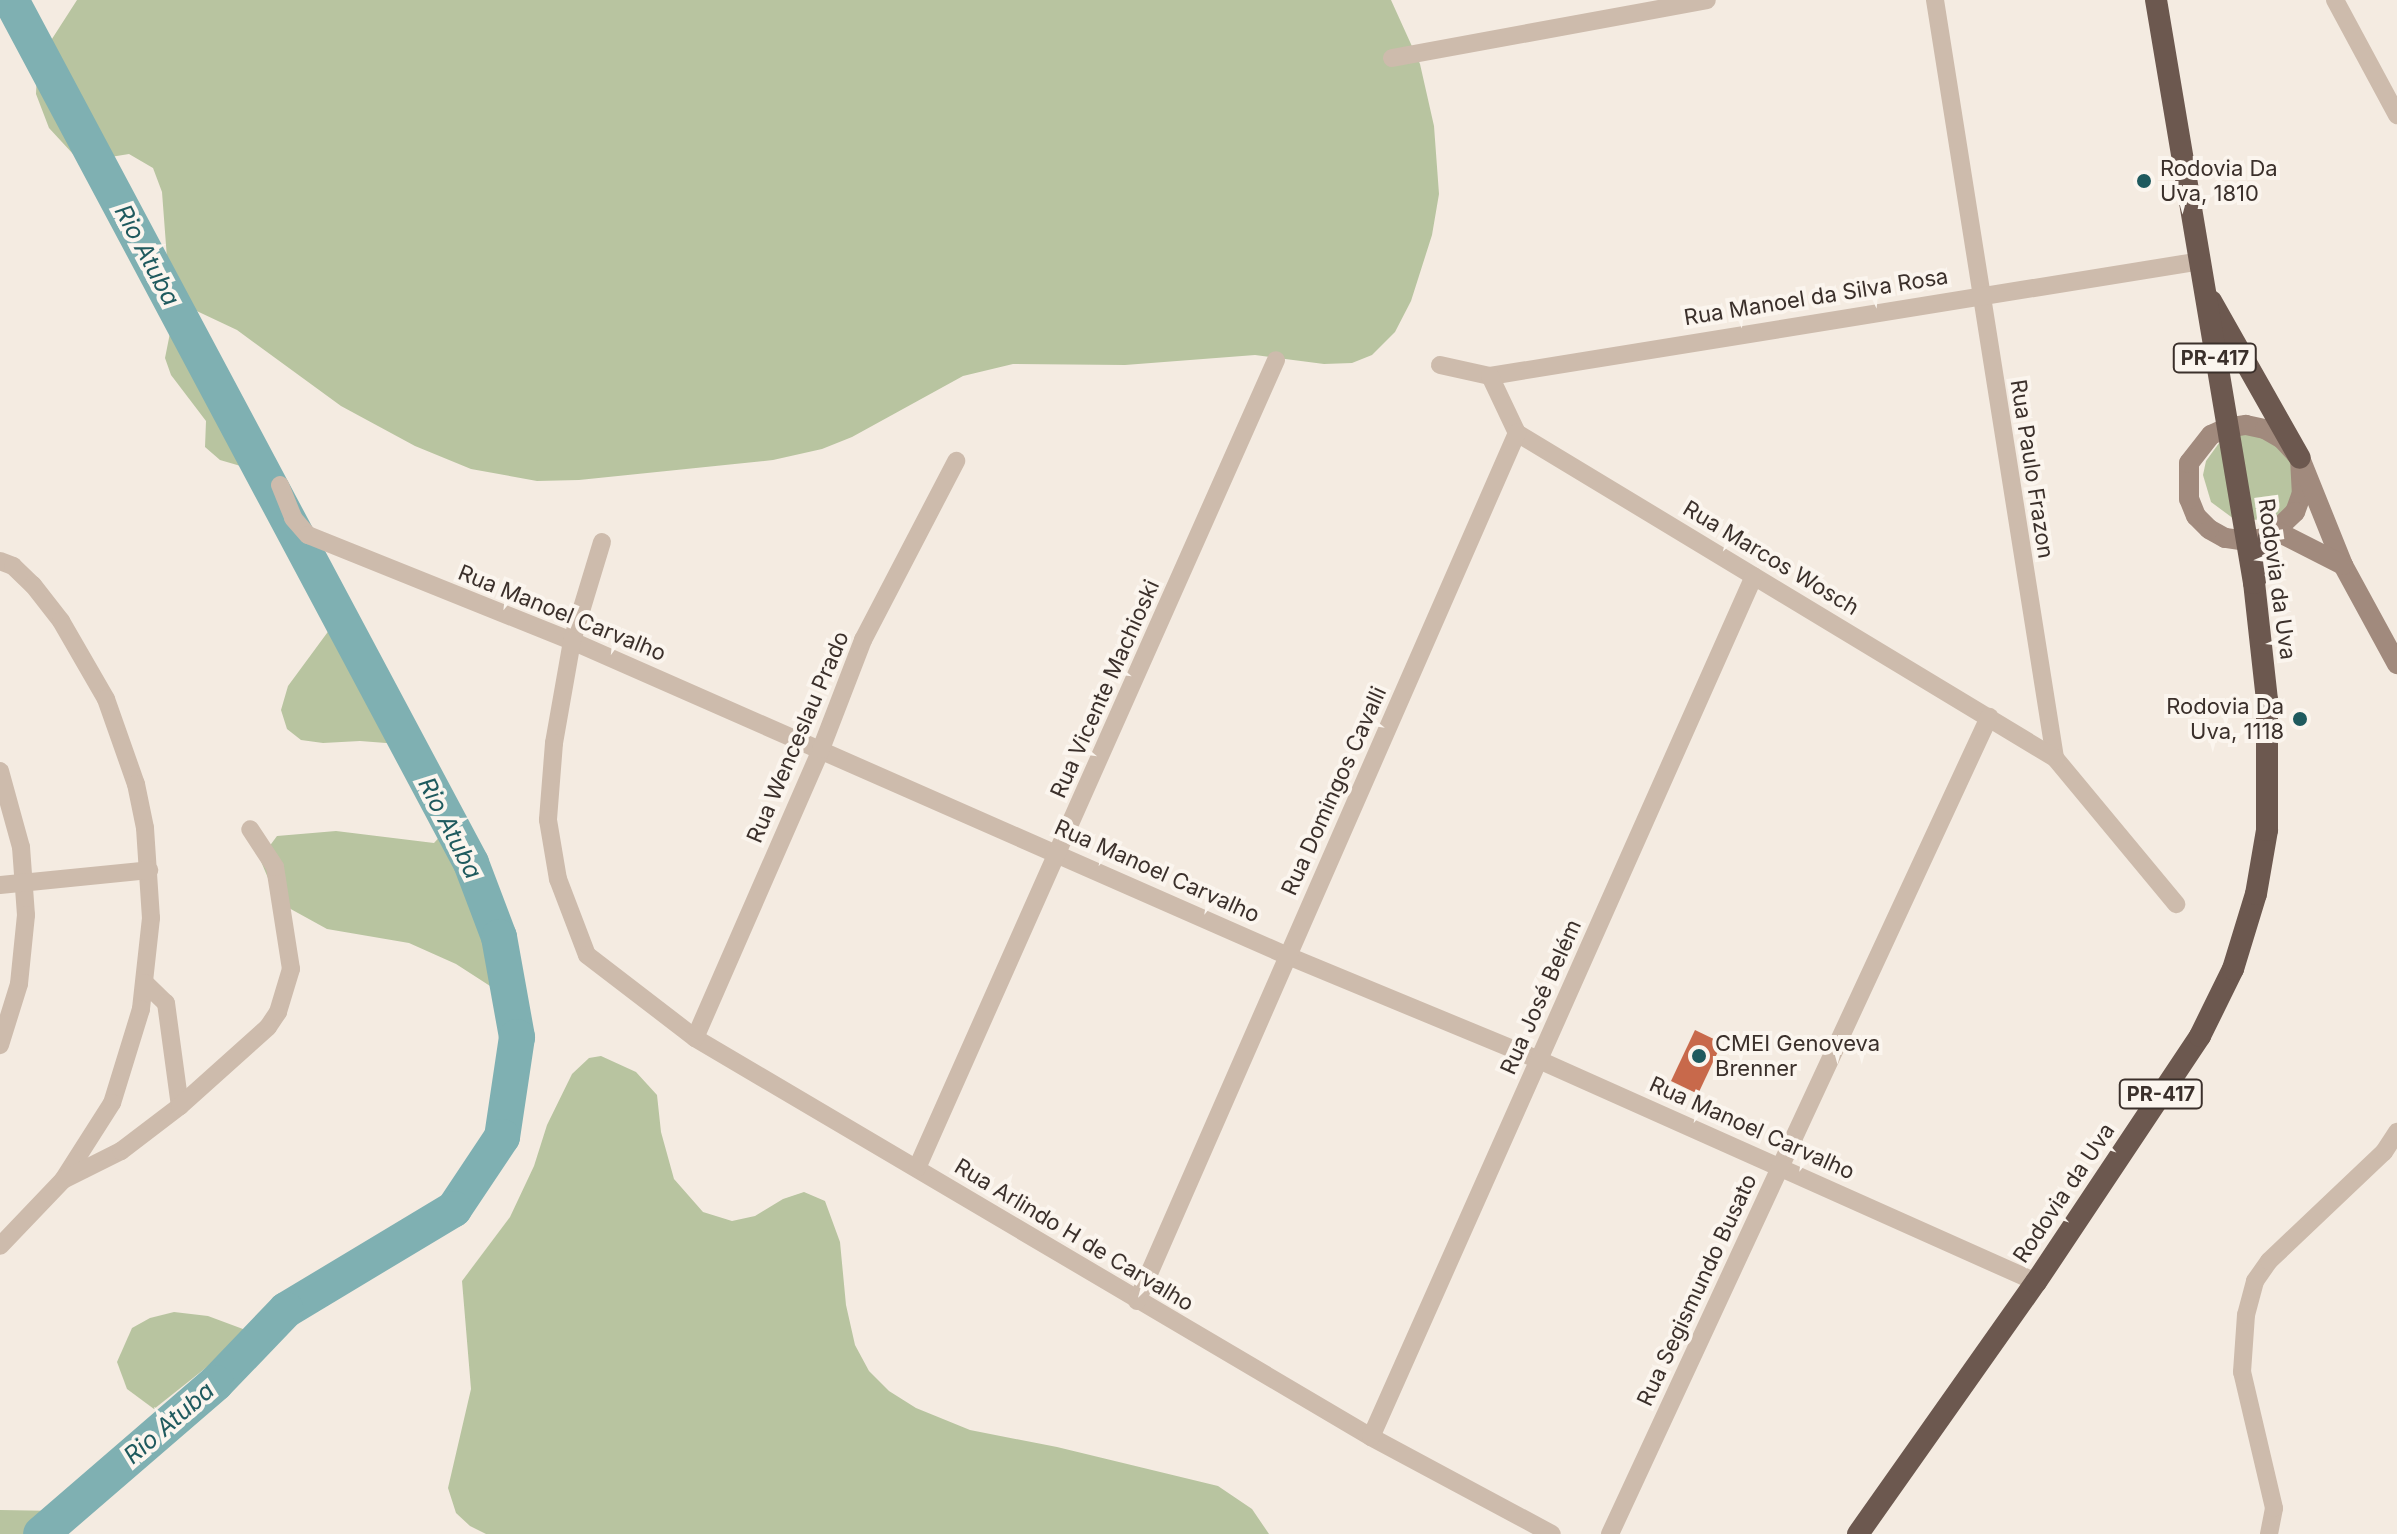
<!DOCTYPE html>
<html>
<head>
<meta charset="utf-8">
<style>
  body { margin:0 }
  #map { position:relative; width:2397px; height:1534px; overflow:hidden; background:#f4ebe1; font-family:Inter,sans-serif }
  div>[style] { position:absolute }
  .green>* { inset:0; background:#b8c4a0 }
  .river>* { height:36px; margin:-18px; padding:0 18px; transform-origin:18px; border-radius:18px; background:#7fb0b2 }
  .building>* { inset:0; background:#c8694b }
  .minor>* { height:18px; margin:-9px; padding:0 9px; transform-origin:9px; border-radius:9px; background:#cdbbac }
  .secondary>* { height:20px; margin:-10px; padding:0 10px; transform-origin:10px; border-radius:10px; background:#a18a7d }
  .trunk>* { height:22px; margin:-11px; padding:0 11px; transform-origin:11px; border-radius:11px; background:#6c584f }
  .dots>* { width:22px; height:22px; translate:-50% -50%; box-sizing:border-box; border:4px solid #fbf5ee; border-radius:50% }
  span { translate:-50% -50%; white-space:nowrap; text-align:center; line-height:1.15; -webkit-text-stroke:8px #fbf5ee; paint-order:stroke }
  .shield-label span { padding:2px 6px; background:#fbf5ee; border:2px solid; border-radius:6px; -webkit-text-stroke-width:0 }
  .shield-label { font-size:20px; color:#3b302b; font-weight:700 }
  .poi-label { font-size:22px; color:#3b302b }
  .left { translate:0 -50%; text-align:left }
  .right { translate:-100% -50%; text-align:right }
  .street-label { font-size:22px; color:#3b302b }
  .water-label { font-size:24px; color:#1f5a5e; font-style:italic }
</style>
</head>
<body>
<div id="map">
  <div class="green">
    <div style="clip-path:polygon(77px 0,1391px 0,1420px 64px,1434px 126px,1439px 194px,1432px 235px,1411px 301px,1395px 332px,1372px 355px,1352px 363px,1324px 364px,1255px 355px,1125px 365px,1013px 364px,963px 376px,852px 437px,822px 449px,773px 460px,579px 480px,537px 481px,471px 469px,415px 446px,341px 406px,237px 330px,184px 305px,170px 314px,174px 330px,258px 471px,220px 460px,205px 447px,206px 421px,171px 375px,165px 358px,170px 333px,169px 285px,162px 192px,153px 168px,129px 154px,92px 160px,73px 154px,49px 128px,36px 94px,37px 72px,50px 42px)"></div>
    <div style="clip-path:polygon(2235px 433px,2269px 435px,2297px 470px,2291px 504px,2280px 515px,2266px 520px,2234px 519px,2211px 502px,2203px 475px,2206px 461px,2222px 439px)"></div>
    <div style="clip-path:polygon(341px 614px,412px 745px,360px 741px,323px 743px,301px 740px,287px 729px,281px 710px,288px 686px)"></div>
    <div style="clip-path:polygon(454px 821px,487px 893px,504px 995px,456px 964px,409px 943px,327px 929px,278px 902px,260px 859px,277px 836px,336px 831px,434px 843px)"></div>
    <div style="clip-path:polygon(601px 1056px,636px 1072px,657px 1095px,661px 1132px,674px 1179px,703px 1212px,732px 1221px,755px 1216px,783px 1199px,804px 1192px,825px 1201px,840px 1242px,846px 1305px,855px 1345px,869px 1371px,889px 1391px,916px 1408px,970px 1430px,1057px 1447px,1218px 1486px,1252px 1509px,1269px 1534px,486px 1534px,470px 1526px,456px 1513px,448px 1488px,471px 1389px,462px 1281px,510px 1217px,534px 1166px,547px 1125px,572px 1074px,589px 1058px)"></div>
    <div style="clip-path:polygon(174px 1312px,208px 1316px,251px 1332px,154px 1409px,127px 1389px,117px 1362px,132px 1328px,150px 1318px)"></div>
    <div style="clip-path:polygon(0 1510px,60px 1511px,48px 1534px,0 1534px)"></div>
  </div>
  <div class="river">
    <div style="left:11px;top:0;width:978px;rotate:61.94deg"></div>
    <div style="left:471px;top:863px;width:79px;rotate:69.3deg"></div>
    <div style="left:499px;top:937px;width:102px;rotate:79.8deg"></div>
    <div style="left:517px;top:1037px;width:101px;rotate:98.5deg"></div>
    <div style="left:502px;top:1137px;width:87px;rotate:123.7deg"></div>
    <div style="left:454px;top:1209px;width:196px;rotate:149deg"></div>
    <div style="left:286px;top:1310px;width:101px;rotate:133.8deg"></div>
    <div style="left:216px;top:1383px;width:231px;rotate:139.2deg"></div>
  </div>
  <div class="building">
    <div style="clip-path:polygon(1695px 1030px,1722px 1043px,1698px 1094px,1671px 1081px)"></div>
  </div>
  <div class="minor">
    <div style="left:1935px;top:0;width:767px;rotate:81deg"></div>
    <div style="left:2055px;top:758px;width:190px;rotate:50.3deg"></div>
    <div style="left:2335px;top:0;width:131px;rotate:61.7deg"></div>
    <div style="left:1392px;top:58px;width:320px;rotate:-10.4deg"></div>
    <div style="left:1440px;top:365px;width:51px;rotate:12.4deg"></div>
    <div style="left:1490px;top:376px;width:720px;rotate:-9.19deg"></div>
    <div style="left:1490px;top:376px;width:63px;rotate:64.7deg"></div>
    <div style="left:1517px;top:433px;width:629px;rotate:31.14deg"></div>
    <div style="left:280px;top:485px;width:35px;rotate:68deg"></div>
    <div style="left:293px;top:518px;width:23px;rotate:49deg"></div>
    <div style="left:308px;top:535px;width:284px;rotate:21.9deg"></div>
    <div style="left:572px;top:641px;width:782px;rotate:23.75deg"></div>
    <div style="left:1288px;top:956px;width:272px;rotate:22.5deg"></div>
    <div style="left:1539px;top:1060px;width:544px;rotate:24.07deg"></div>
    <div style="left:602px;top:542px;width:103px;rotate:106.9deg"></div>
    <div style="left:572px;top:641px;width:104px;rotate:100deg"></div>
    <div style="left:554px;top:743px;width:77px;rotate:94.5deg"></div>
    <div style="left:548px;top:820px;width:60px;rotate:80.4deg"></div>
    <div style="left:558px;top:879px;width:81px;rotate:69.1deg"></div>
    <div style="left:587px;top:955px;width:136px;rotate:37.5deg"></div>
    <div style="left:695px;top:1038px;width:785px;rotate:30.55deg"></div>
    <div style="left:1371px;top:1437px;width:205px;rotate:28.2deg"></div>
    <div style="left:0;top:561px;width:14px;rotate:21deg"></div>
    <div style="left:13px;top:566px;width:28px;rotate:44deg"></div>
    <div style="left:33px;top:585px;width:46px;rotate:52.1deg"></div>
    <div style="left:61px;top:621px;width:90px;rotate:60deg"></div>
    <div style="left:106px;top:699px;width:90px;rotate:70.6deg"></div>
    <div style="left:136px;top:784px;width:45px;rotate:78.4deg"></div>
    <div style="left:145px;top:828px;width:90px;rotate:86.2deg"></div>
    <div style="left:151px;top:918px;width:92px;rotate:96.3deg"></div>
    <div style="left:141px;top:1009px;width:98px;rotate:107.1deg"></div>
    <div style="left:112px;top:1103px;width:91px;rotate:122.5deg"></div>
    <div style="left:63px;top:1180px;width:91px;rotate:133.7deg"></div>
    <div style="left:0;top:771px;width:79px;rotate:74.6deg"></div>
    <div style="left:21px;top:847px;width:68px;rotate:85.8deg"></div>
    <div style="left:26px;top:915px;width:69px;rotate:95.8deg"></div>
    <div style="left:19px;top:984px;width:64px;rotate:107.3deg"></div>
    <div style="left:0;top:885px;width:150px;rotate:-5.7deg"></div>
    <div style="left:145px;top:983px;width:29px;rotate:44deg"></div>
    <div style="left:166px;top:1003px;width:104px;rotate:82.3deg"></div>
    <div style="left:695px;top:1038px;width:315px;rotate:-66.4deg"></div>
    <div style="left:821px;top:749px;width:117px;rotate:-68.9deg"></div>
    <div style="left:863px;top:640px;width:202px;rotate:-62.5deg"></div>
    <div style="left:917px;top:1168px;width:884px;rotate:-66.04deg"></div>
    <div style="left:63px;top:1180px;width:65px;rotate:-26.6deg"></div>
    <div style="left:121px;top:1151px;width:74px;rotate:-37.3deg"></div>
    <div style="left:180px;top:1106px;width:118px;rotate:-41.9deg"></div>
    <div style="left:268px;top:1027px;width:18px;rotate:-56deg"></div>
    <div style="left:278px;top:1012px;width:45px;rotate:-73.2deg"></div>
    <div style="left:291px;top:969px;width:103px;rotate:-98.9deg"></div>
    <div style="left:275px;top:867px;width:45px;rotate:-123.3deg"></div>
    <div style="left:1137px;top:1301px;width:948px;rotate:-66.36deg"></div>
    <div style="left:1371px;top:1437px;width:942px;rotate:-66.02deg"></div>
    <div style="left:1610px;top:1534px;width:901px;rotate:-65.11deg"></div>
    <div style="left:2269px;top:1534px;width:26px;rotate:-79deg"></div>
    <div style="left:2274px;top:1508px;width:140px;rotate:-103.2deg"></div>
    <div style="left:2242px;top:1372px;width:57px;rotate:-86deg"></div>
    <div style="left:2246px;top:1315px;width:35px;rotate:-75deg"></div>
    <div style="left:2255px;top:1281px;width:24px;rotate:-55deg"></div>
    <div style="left:2269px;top:1261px;width:158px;rotate:-43.5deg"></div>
    <div style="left:2384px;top:1152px;width:24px;rotate:-57deg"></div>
  </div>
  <div class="secondary">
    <div style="left:2300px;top:458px;width:35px;rotate:87deg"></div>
    <div style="left:2302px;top:493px;width:20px;rotate:110deg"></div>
    <div style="left:2295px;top:512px;width:36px;rotate:136deg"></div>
    <div style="left:2269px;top:537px;width:22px;rotate:170deg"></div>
    <div style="left:2247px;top:541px;width:22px;rotate:-172deg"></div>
    <div style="left:2225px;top:538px;width:18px;rotate:-151deg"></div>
    <div style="left:2209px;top:529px;width:18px;rotate:-135deg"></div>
    <div style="left:2196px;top:516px;width:18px;rotate:-112deg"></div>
    <div style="left:2189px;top:499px;width:36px;rotate:-90deg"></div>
    <div style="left:2189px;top:463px;width:36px;rotate:-52deg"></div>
    <div style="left:2211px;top:435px;width:17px;rotate:-25deg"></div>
    <div style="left:2226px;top:428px;width:20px;rotate:-9deg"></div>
    <div style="left:2246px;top:425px;width:19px;rotate:12deg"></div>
    <div style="left:2265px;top:429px;width:20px;rotate:30deg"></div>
    <div style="left:2282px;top:439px;width:26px;rotate:47deg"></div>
    <div style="left:2300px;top:458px;width:115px;rotate:68.1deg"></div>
    <div style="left:2343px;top:565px;width:113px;rotate:61.4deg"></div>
    <div style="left:2278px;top:532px;width:73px;rotate:26.9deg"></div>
  </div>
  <div class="trunk">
    <div style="left:2211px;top:301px;width:180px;rotate:60.5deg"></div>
    <div style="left:2256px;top:578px;width:43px;rotate:-72.4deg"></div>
    <div style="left:1858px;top:1534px;width:309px;rotate:-54.8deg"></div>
    <div style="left:2036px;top:1282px;width:296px;rotate:-56.3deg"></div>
    <div style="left:2200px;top:1036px;width:75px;rotate:-63.8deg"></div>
    <div style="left:2233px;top:969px;width:78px;rotate:-73deg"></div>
    <div style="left:2256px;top:894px;width:65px;rotate:-80.2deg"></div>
    <div style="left:2267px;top:830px;width:130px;rotate:-90deg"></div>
    <div style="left:2267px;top:700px;width:118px;rotate:-96.3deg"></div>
    <div style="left:2254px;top:583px;width:591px;rotate:-99.54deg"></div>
  </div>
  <div class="dots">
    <div style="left:2144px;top:181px;background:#1f5a5e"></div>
    <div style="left:2300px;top:719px;background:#1f5a5e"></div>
    <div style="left:1699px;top:1056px;background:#1f5a5e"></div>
  </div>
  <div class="shield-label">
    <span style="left:2215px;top:358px">PR-417</span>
    <span style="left:2161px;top:1094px">PR-417</span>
  </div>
  <div class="poi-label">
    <span class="left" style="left:2160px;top:181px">Rodovia Da<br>Uva, 1810</span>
    <span class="right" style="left:2284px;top:719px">Rodovia Da<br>Uva, 1118</span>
    <span class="left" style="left:1715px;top:1056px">CMEI Genoveva<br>Brenner</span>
  </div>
  <div class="street-label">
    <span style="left:1816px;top:297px;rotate:-9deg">Rua Manoel da Silva Rosa</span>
    <span style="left:2032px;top:469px;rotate:81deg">Rua Paulo Frazon</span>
    <span style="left:1771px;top:558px;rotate:31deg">Rua Marcos Wosch</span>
    <span style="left:2277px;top:579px;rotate:82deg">Rodovia da Uva</span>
    <span style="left:562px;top:613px;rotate:22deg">Rua Manoel Carvalho</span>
    <span style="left:1105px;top:689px;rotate:-66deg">Rua Vicente Machioski</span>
    <span style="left:798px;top:737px;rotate:-67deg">Rua Wenceslau Prado</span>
    <span style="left:1334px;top:791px;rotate:-66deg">Rua Domingos Cavalli</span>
    <span style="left:1157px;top:871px;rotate:24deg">Rua Manoel Carvalho</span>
    <span style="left:1541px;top:997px;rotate:-66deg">Rua José Belém</span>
    <span style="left:1752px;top:1128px;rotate:24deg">Rua Manoel Carvalho</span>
    <span style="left:2064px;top:1193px;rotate:-56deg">Rodovia da Uva</span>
    <span style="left:1074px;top:1235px;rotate:31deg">Rua Arlindo H de Carvalho</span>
    <span style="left:1697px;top:1290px;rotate:-65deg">Rua Segismundo Busato</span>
  </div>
  <div class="water-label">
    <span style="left:147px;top:255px;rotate:62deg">Rio Atuba</span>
    <span style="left:450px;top:828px;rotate:63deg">Rio Atuba</span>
    <span style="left:169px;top:1423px;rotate:-41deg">Rio Atuba</span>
  </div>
</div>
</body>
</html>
